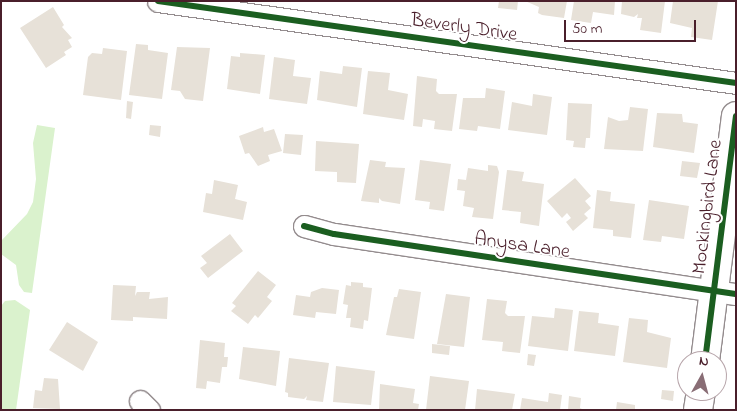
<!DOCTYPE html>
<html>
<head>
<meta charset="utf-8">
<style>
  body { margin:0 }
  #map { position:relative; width:737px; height:411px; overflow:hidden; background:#fff; font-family:"Indie Flower",sans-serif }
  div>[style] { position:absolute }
  .green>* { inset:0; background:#daf2cd }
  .building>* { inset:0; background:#e7e1d8 }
  .roads { filter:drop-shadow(1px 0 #948c8e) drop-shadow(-1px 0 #948c8e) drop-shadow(0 1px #948c8e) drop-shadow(0 -1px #948c8e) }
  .street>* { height:21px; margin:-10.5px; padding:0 10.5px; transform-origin:10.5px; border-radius:10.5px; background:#fff }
  .secondary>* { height:28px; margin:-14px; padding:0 14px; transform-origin:14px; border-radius:14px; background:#fff }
  .cycleway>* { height:6px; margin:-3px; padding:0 3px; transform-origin:3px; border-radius:3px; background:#1b5e20 }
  span { translate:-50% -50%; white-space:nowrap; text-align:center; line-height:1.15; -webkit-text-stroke:4px #fff; paint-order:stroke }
  .street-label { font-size:20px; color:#4a1f2b }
  .frame { position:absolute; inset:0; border:2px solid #4a1f2b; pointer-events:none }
  .north { position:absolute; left:677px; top:351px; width:50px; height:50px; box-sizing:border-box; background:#fff; border:1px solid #b7a5aa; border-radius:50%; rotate:7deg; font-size:14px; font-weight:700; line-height:20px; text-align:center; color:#4a1f2b }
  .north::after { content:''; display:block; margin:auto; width:18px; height:22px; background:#896d75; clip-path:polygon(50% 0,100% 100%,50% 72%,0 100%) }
  .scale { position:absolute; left:564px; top:20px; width:132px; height:22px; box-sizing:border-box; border:2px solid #4a1f2b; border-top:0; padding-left:6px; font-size:15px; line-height:18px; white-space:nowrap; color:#4a1f2b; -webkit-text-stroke:4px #fff; paint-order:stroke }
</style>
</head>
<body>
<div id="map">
  <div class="green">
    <div style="clip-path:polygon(37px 125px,55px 128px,32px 293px,24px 292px,19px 285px,16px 265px,1px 254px,1px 241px,27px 214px,33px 202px,36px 179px,33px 143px)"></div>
    <div style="clip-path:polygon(15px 300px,30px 310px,16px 410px,1px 410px,1px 306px,5px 301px)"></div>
  </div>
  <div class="building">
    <div style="clip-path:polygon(499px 1px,518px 1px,517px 10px,498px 8px)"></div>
    <div style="clip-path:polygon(525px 1px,567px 1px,564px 18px,542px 15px,538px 13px,539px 7px)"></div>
    <div style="clip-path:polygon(574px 1px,615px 1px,614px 15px,593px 12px,591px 23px,571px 20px)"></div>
    <div style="clip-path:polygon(622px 1px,665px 1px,661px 33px,640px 30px,642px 18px,637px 18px,638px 14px,634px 17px,621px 14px)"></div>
    <div style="clip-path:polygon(673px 1px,718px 1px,712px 40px,691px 37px,692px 28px,670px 23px)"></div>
    <div style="clip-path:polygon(53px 7px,64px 25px,62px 27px,72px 38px,68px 40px,72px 47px,64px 52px,66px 55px,46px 68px,20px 28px)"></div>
    <div style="clip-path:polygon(136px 44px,148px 45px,148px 50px,168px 53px,162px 99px,129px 95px)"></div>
    <div style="clip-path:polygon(177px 47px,210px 48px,203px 101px,185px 99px,180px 91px,171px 90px)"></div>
    <div style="clip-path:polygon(103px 48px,127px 51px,121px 100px,83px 95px,88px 57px,92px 53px,102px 54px)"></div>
    <div style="clip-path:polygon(240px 53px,265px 55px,260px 94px,227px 89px,231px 56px,240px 57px)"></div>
    <div style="clip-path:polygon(274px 57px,295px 60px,293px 76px,311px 78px,307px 104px,269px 99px)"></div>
    <div style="clip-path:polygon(343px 66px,362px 68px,357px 107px,317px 100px,320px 71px,342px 74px)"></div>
    <div style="clip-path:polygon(368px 71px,390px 73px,388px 90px,408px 94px,404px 120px,363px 114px)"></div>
    <div style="clip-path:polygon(417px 76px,437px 79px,436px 91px,439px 94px,457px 94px,452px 131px,434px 129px,435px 121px,423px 119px,422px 127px,413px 126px)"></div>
    <div style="clip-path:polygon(486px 88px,505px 91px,500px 129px,478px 126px,477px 131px,459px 129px,463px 98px,485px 98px)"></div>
    <div style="clip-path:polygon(533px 94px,552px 97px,547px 135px,508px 130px,512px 102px,532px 106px)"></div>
    <div style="clip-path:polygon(127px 101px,133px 102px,131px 119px,126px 118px)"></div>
    <div style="clip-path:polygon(568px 103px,592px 104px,590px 138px,586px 138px,585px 148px,573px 147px,574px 141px,566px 140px)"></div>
    <div style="clip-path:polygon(630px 107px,648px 109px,643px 151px,604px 149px,608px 117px,619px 121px,628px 120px)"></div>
    <div style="clip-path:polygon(657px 113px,682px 114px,683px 122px,698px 124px,694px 153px,653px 147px)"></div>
    <div style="clip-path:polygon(150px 125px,161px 126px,160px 137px,149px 135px)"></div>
    <div style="clip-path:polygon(263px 127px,264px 132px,274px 129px,282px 151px,268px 155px,270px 161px,258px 166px,249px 153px,245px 154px,239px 136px)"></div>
    <div style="clip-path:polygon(285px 134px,303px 135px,301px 155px,283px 153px)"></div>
    <div style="clip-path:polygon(316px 141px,359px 144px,356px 183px,337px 182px,337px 172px,315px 171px)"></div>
    <div style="clip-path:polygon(370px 160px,386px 162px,385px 167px,405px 168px,400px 204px,382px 201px,379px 198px,379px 203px,361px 201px)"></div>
    <div style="clip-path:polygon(420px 160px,451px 164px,444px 211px,429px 209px,430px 202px,415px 200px)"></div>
    <div style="clip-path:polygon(682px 161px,700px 163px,697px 178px,680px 176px)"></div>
    <div style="clip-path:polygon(488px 165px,497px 166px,499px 172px,493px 219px,472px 217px,474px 208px,463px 206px,465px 191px,457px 190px,458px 179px,466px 180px,468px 168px,488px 171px)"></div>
    <div style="clip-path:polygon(507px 170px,524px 172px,522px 181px,544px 184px,539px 226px,520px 223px,521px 212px,502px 210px)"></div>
    <div style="clip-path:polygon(575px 178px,591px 196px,585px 201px,591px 208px,584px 214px,588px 218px,573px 231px,566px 222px,571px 218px,567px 213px,562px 218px,547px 201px)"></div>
    <div style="clip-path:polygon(214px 180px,238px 185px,235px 199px,247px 202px,243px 220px,203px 212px,206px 193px,212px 194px)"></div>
    <div style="clip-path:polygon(597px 190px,611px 192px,610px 201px,635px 204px,631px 238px,613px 236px,613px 230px,593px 228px)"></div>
    <div style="clip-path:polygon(649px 200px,689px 206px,684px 239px,662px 236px,661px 242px,643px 240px)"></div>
    <div style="clip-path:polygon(230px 234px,243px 251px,208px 278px,200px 268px,207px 263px,201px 256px)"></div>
    <div style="clip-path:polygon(258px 271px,276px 285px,267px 297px,272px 301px,258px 318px,255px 315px,248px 324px,231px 311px,236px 306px,232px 303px)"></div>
    <div style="clip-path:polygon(351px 282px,363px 283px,363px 287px,372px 288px,368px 321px,364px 320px,363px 329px,350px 327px,351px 318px,346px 318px,348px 305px,343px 304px,346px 285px,351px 286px)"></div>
    <div style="clip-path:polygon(113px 285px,136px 286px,135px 296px,137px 292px,150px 292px,149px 299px,168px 297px,167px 319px,133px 317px,133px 321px,111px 320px)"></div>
    <div style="clip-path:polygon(322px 288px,339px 290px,336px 314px,316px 312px,315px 318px,293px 315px,296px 295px,310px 297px,311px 292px)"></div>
    <div style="clip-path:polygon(399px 289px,421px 292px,414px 339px,386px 335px,394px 297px,397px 297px)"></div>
    <div style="clip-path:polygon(446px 294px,470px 297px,464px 347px,437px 344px)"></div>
    <div style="clip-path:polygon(487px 299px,507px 301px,505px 313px,508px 316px,525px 316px,520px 353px,502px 351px,503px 342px,482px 340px)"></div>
    <div style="clip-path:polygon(555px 308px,573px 310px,568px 351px,528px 346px,532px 316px,554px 318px)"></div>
    <div style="clip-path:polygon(579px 311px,599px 313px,598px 323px,619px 326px,615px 356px,574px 351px)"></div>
    <div style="clip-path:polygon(629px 318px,648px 320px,647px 332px,671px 338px,667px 368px,623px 362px)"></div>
    <div style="clip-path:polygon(67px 322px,98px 342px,83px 371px,49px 350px)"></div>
    <div style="clip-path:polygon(200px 340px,225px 343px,224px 357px,228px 357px,227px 367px,222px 367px,220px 383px,207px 381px,206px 389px,196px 388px)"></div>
    <div style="clip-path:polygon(432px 344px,450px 346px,449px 355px,432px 353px)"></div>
    <div style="clip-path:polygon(243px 347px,280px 351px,276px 386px,239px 379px)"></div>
    <div style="clip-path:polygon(528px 354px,536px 355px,534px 366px,527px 365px)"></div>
    <div style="clip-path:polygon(289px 358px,329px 363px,323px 402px,306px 400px,307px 396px,304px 399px,288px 397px,288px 393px,285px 392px)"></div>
    <div style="clip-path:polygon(336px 366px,375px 371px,371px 405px,333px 402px)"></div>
    <div style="clip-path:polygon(430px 376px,469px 381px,465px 410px,426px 410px)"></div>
    <div style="clip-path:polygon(44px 378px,58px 379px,60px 409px,33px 408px,35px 390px,42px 391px)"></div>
    <div style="clip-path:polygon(380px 384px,415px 389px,413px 403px,419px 404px,418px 410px,379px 410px)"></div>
    <div style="clip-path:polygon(477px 389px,515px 394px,512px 410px,475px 410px)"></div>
    <div style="clip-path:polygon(662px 390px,674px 391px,673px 401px,661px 399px)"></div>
    <div style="clip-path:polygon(549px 393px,562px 395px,560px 410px,520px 410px,522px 398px,548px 402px)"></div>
    <div style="clip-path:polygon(569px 396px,581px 398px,580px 408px,584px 410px,568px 410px)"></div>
    <div style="clip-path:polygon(617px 402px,635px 405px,635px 410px,616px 410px)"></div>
  </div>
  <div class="roads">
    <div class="street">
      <div style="left:158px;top:1px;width:584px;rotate:8.07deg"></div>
      <div style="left:304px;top:226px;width:31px;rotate:15deg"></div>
      <div style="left:334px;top:234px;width:406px;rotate:8.5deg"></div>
      <div style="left:140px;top:401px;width:13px;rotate:45deg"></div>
    </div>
    <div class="secondary">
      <div style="left:705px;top:361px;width:247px;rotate:-82.8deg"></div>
      <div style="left:698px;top:410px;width:19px;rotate:-81deg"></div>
    </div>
  </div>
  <div class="cycleway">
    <div style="left:158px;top:1px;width:584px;rotate:8.07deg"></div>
    <div style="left:304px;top:226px;width:31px;rotate:15deg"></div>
    <div style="left:334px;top:234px;width:406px;rotate:8.5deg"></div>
    <div style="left:705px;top:361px;width:247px;rotate:-82.8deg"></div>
  </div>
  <div class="street-label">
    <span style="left:464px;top:28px;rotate:8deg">Beverly Drive</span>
    <span style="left:708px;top:207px;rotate:-83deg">Mockingbird Lane</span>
    <span style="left:522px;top:246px;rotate:8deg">Anysa Lane</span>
  </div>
  <div class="frame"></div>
  <div class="north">N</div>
  <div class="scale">50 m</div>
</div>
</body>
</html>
